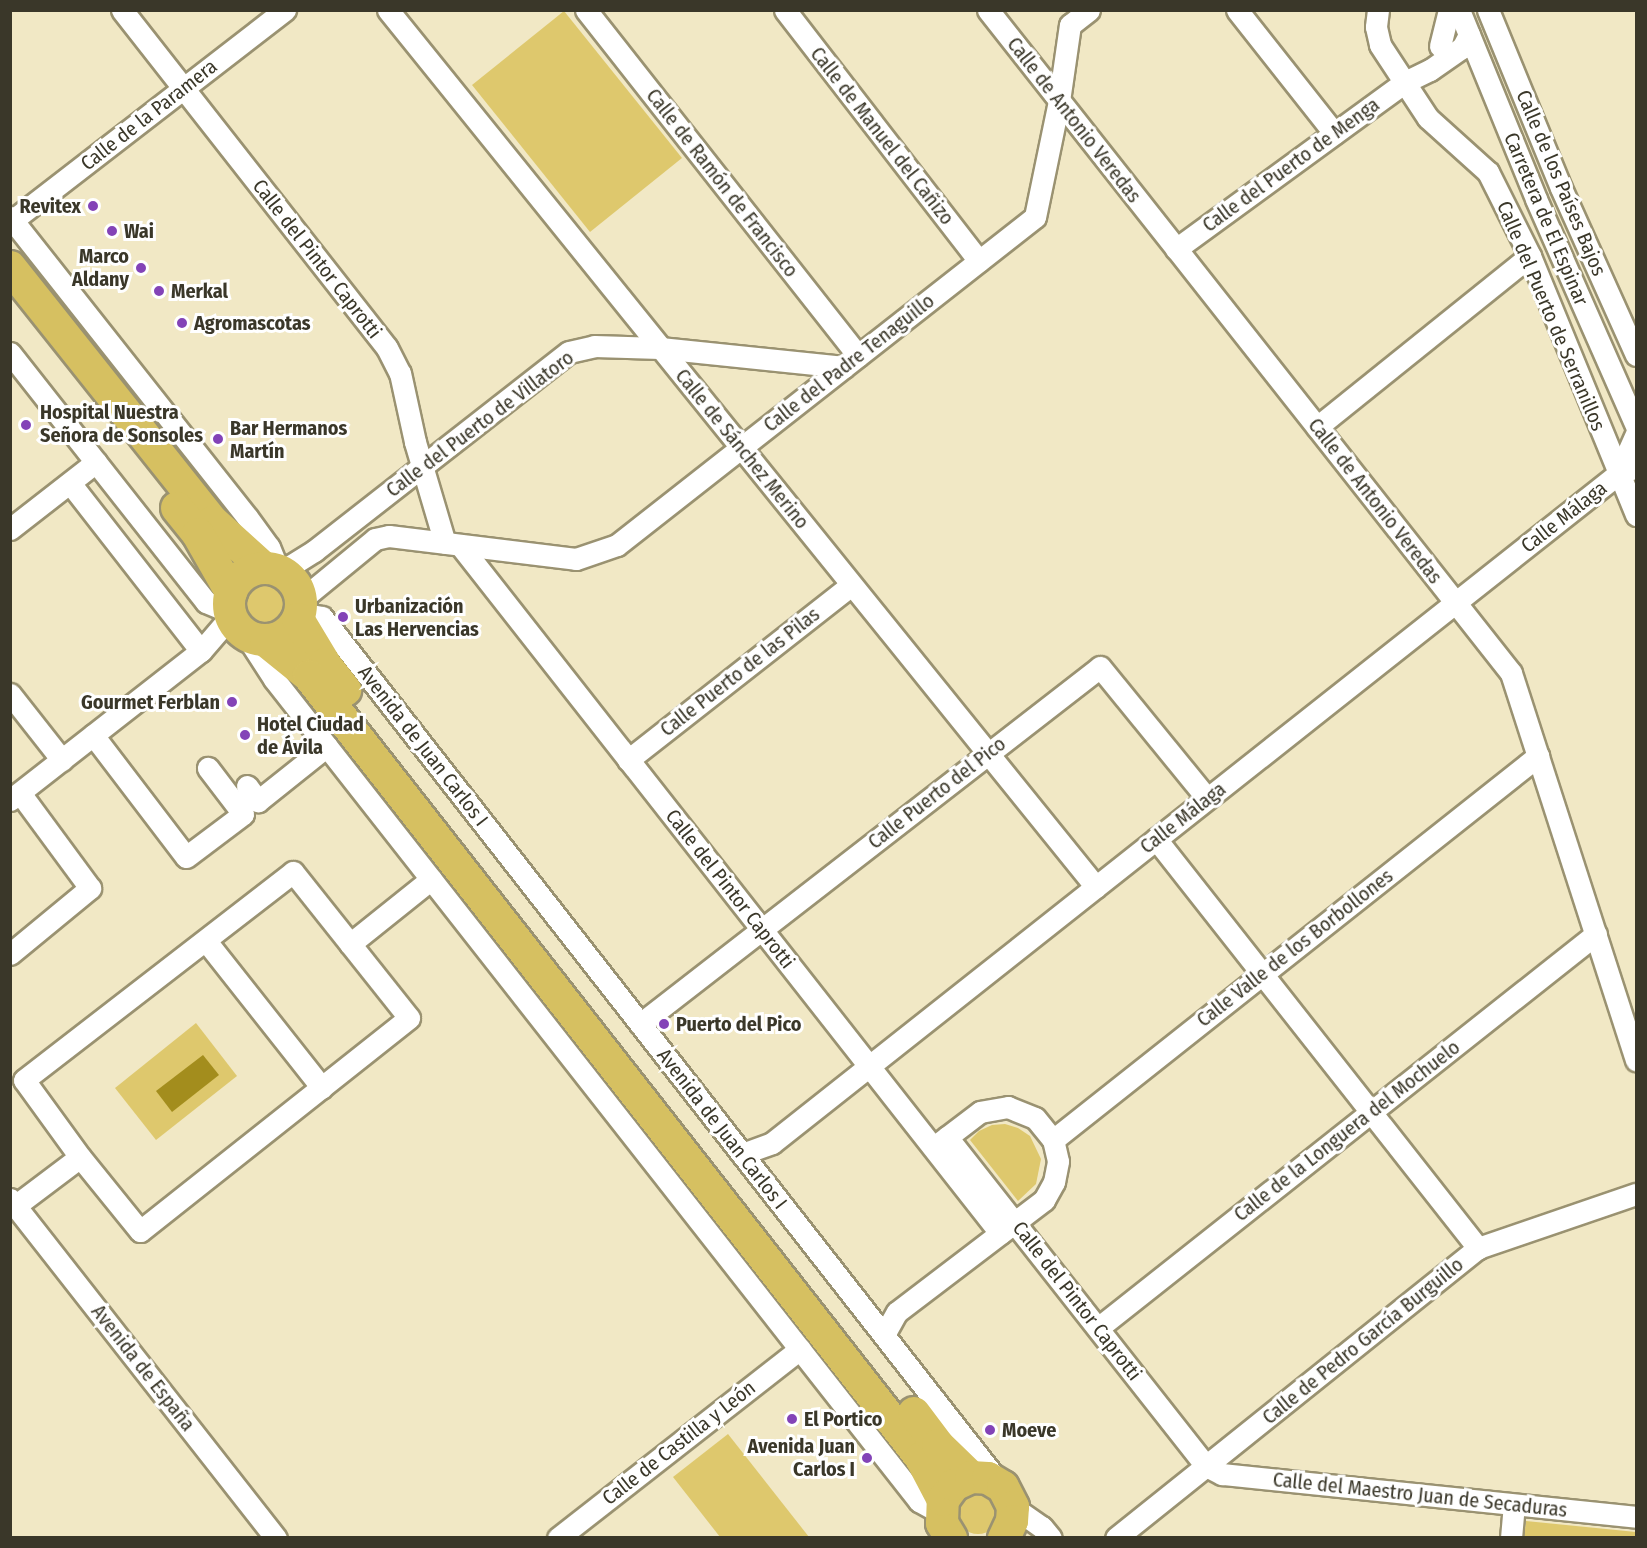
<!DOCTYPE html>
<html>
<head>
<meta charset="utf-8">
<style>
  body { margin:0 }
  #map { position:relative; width:1647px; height:1548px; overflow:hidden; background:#f1e8c5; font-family:"Fira Sans Condensed",sans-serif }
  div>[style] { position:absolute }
  .green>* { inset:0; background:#dec86d }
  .round { border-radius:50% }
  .water>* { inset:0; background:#a38d1d }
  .roads { filter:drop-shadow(2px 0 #9a9271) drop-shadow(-2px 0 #9a9271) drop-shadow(0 2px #9a9271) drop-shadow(0 -2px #9a9271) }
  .minor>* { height:21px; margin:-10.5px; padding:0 10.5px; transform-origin:10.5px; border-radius:10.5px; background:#fff }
  .highway>* { height:32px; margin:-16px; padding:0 16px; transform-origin:16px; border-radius:16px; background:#d6c061 }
  .highway>.ring { margin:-16px; padding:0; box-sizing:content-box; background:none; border:32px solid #d6c061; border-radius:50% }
  .dots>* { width:16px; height:16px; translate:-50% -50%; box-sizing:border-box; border:3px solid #fff; border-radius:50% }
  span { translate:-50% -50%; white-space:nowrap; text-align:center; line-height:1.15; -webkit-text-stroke:6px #fff; paint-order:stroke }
  .street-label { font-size:20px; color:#3a3729 }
  .poi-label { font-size:20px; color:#3a3729; font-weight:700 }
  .right { translate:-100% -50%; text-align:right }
  .left { translate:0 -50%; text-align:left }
  .frame { position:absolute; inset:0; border:12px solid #3a3729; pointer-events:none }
</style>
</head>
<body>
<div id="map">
  <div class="green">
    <div style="clip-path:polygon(564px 11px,682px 158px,590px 232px,472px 85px)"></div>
    <div class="round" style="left:243px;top:581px;width:46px;height:46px"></div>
    <div style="clip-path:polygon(196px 1023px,237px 1076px,156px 1140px,115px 1088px)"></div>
    <div style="clip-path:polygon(1005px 1124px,1018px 1128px,1030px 1136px,1041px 1159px,1036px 1184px,1018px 1201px,970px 1140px,979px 1131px,992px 1125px)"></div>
    <div style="clip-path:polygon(728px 1434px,809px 1537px,720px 1537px,673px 1477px)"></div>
    <div class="round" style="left:957px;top:1492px;width:42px;height:42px"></div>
    <div style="clip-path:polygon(1526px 1521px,1636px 1532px,1636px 1537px,1524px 1537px)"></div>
  </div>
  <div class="water">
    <div style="clip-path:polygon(203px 1055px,219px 1075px,172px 1112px,156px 1091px)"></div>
  </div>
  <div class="roads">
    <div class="minor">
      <div style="left:122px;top:10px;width:429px;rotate:51.9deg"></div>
      <div style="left:387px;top:348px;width:28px;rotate:63deg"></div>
      <div style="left:400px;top:373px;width:71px;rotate:77.7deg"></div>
      <div style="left:415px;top:442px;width:105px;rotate:73.5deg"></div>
      <div style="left:388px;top:10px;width:1127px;rotate:51.09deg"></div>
      <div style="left:586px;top:10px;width:440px;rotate:51.8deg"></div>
      <div style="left:785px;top:10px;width:317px;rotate:52.3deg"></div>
      <div style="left:988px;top:10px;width:844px;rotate:51.73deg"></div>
      <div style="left:1511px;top:673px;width:407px;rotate:72.1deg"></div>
      <div style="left:1237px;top:10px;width:157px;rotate:51.7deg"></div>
      <div style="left:1378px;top:10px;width:17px;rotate:97deg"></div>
      <div style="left:1376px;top:27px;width:18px;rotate:77deg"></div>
      <div style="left:1380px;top:45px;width:87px;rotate:56.7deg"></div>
      <div style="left:1428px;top:118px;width:81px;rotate:42deg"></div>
      <div style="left:1488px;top:172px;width:94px;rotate:63.4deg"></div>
      <div style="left:1530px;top:256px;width:280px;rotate:67.7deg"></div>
      <div style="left:1459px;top:10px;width:204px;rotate:67.8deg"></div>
      <div style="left:1536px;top:199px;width:248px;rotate:66.2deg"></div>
      <div style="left:1488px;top:10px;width:192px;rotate:67.7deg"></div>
      <div style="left:1561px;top:188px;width:183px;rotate:65.8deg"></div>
      <div style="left:1440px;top:46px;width:37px;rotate:-76deg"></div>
      <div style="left:10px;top:217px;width:382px;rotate:51.7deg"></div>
      <div style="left:247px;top:517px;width:37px;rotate:54deg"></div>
      <div style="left:269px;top:547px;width:24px;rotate:68deg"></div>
      <div style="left:13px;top:220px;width:344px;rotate:-37.7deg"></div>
      <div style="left:1176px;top:249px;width:283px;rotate:-36.1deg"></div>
      <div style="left:1405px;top:82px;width:28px;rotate:-26deg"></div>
      <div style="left:1430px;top:70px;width:39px;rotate:-35deg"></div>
      <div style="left:1462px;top:48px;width:15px;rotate:-62deg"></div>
      <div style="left:10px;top:353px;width:317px;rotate:51.8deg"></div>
      <div style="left:206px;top:602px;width:26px;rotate:23deg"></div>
      <div style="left:1317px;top:427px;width:273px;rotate:-38.8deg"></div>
      <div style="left:1618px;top:474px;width:44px;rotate:-65.8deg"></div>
      <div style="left:70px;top:483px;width:213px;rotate:52.1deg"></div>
      <div style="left:10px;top:529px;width:109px;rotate:-37.9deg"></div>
      <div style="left:460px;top:545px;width:875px;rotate:51.87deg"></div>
      <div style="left:282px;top:571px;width:38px;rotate:-32deg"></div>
      <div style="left:314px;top:551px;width:323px;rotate:-38deg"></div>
      <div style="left:569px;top:352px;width:26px;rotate:-13deg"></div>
      <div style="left:594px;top:346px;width:66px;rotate:1.7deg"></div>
      <div style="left:660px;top:348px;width:185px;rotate:5.9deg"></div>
      <div style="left:302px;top:599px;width:94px;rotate:-39.4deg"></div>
      <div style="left:375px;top:539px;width:14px;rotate:-12deg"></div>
      <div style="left:389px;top:536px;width:188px;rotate:7deg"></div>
      <div style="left:576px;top:559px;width:43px;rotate:-18.9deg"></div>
      <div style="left:617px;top:545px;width:531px;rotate:-38.12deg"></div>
      <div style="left:1035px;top:217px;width:118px;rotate:-78.3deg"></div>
      <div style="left:1059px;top:101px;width:77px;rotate:-81.8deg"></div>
      <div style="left:1070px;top:25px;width:24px;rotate:-38deg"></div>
      <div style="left:301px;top:613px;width:21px;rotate:11deg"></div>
      <div style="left:322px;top:617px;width:1101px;rotate:51.97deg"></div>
      <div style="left:245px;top:634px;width:54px;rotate:57.2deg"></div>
      <div style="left:274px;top:679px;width:1045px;rotate:51.88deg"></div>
      <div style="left:919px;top:1501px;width:25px;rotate:29deg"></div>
      <div style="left:10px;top:694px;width:84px;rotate:51.8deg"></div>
      <div style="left:93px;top:735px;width:153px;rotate:52.7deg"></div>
      <div style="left:186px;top:857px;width:71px;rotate:-37deg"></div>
      <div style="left:243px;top:814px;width:58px;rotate:-127.3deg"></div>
      <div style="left:628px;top:760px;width:283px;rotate:-38.1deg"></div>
      <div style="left:247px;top:786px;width:19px;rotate:54deg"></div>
      <div style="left:258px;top:801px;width:88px;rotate:-38.6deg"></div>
      <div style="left:10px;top:800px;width:242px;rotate:-38deg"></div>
      <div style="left:201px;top:651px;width:46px;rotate:-49.4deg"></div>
      <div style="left:1156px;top:839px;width:521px;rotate:51.79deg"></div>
      <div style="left:293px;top:872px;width:186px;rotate:51.5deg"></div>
      <div style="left:409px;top:1018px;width:343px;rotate:141.6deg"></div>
      <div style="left:140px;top:1231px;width:95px;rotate:-129deg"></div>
      <div style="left:80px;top:1157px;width:95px;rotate:-126deg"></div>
      <div style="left:24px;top:1080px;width:340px;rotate:-37.7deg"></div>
      <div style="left:206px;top:941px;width:187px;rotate:51.7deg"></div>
      <div style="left:350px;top:944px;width:104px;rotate:-38.7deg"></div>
      <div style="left:10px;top:954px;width:104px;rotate:-39.5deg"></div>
      <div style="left:90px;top:888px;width:118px;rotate:-126.4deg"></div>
      <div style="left:640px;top:1024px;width:582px;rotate:-37.81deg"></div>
      <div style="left:1100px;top:667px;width:169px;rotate:50.8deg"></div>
      <div style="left:947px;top:1137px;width:419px;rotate:51.8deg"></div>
      <div style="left:1206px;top:1466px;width:18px;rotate:27deg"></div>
      <div style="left:1222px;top:1474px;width:416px;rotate:5.9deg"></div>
      <div style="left:1053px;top:1140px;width:619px;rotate:-38.37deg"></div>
      <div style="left:742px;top:1154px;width:32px;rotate:-20deg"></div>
      <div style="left:772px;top:1143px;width:1079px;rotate:-38.34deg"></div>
      <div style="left:1618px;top:474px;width:19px;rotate:-21deg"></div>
      <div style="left:10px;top:1199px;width:431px;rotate:51.9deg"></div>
      <div style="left:15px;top:1206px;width:81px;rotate:-37deg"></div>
      <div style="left:1098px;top:1328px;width:635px;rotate:-38.35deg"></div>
      <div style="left:884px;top:1335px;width:26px;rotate:-61deg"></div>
      <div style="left:897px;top:1312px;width:185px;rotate:-37.3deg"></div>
      <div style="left:1044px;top:1200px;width:21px;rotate:-61deg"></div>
      <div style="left:1054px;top:1182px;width:21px;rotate:-79deg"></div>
      <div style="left:1058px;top:1161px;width:22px;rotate:-103deg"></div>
      <div style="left:1053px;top:1140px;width:28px;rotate:-129deg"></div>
      <div style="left:1035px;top:1118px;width:29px;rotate:-158deg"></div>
      <div style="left:1008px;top:1107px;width:28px;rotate:170deg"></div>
      <div style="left:980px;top:1112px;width:53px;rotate:142.7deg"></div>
      <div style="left:1013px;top:1507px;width:35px;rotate:35deg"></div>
      <div style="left:1042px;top:1527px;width:14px;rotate:51deg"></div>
      <div style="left:558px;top:1538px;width:307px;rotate:-38deg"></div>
      <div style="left:1116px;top:1538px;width:464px;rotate:-38.7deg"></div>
      <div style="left:1478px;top:1248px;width:167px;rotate:-18.9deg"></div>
      <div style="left:1511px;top:1538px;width:33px;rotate:-85deg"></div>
    </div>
    <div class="highway">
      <div style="left:10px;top:267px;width:326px;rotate:51.5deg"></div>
      <div style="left:213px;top:522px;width:67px;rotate:42deg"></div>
      <div style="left:177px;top:508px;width:33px;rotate:51deg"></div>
      <div style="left:198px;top:534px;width:67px;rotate:60.4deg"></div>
      <div class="ring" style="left:229px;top:568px;width:40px;height:40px"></div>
      <div style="left:298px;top:619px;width:52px;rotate:59deg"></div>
      <div style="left:325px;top:664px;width:33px;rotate:52deg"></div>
      <div style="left:266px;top:641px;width:55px;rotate:39.1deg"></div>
      <div style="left:309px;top:676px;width:993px;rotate:51.95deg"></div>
      <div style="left:921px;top:1458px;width:47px;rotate:62.4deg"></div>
      <div style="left:914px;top:1413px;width:40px;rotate:53deg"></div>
      <div style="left:938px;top:1445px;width:46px;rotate:44.1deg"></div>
      <div style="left:951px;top:1538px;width:17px;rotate:-121deg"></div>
      <div style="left:942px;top:1523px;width:23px;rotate:-88deg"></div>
      <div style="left:943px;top:1500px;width:19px;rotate:-54deg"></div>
      <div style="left:954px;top:1485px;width:19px;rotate:-25deg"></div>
      <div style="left:971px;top:1477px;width:17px;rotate:3deg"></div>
      <div style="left:988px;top:1478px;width:17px;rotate:31deg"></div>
      <div style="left:1003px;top:1487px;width:22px;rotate:63deg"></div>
      <div style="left:1013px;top:1507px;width:14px;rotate:94deg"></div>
      <div style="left:1012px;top:1521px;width:19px;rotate:115deg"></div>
    </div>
  </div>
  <div class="dots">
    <div style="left:93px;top:206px;background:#8343b7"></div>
    <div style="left:112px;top:231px;background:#8343b7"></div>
    <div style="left:141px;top:268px;background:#8343b7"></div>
    <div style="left:159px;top:291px;background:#8343b7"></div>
    <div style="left:182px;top:323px;background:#8343b7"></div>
    <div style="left:26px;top:425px;background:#8343b7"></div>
    <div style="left:218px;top:439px;background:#8343b7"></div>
    <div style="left:343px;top:617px;background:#8343b7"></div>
    <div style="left:232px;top:702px;background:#8343b7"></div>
    <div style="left:245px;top:735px;background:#8343b7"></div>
    <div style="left:664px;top:1024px;background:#8343b7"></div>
    <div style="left:792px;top:1419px;background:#8343b7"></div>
    <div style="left:990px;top:1430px;background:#8343b7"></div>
    <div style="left:867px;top:1458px;background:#8343b7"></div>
  </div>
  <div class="street-label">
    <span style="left:149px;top:115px;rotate:-38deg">Calle de la Paramera</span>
    <span style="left:1074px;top:120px;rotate:52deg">Calle de Antonio Veredas</span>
    <span style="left:882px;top:136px;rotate:52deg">Calle de Manuel del Cañizo</span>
    <span style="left:1291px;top:165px;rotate:-36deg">Calle del Puerto de Menga</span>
    <span style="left:722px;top:183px;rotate:52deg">Calle de Ramón de Francisco</span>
    <span style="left:1561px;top:183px;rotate:67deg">Calle de los Países Bajos</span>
    <span style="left:1546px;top:219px;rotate:67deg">Carretera de El Espinar</span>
    <span style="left:317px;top:259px;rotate:52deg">Calle del Pintor Caprotti</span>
    <span style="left:1551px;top:316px;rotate:67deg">Calle del Puerto de Serranillos</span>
    <span style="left:849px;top:363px;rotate:-38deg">Calle del Padre Tenaguillo</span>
    <span style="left:480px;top:424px;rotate:-37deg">Calle del Puerto de Villatoro</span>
    <span style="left:742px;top:449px;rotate:51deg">Calle de Sánchez Merino</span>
    <span style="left:1375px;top:501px;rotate:52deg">Calle de Antonio Veredas</span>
    <span style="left:1564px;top:517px;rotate:-38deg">Calle Málaga</span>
    <span style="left:740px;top:672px;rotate:-38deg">Calle Puerto de las Pilas</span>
    <span style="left:423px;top:746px;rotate:52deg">Avenida de Juan Carlos I</span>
    <span style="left:937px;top:793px;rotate:-38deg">Calle Puerto del Pico</span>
    <span style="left:1183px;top:818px;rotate:-38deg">Calle Málaga</span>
    <span style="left:730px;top:889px;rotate:52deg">Calle del Pintor Caprotti</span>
    <span style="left:1295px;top:948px;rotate:-38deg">Calle Valle de los Borbollones</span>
    <span style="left:722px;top:1129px;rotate:52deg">Avenida de Juan Carlos I</span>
    <span style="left:1347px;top:1131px;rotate:-38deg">Calle de la Longuera del Mochuelo</span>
    <span style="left:1077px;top:1301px;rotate:52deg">Calle del Pintor Caprotti</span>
    <span style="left:1363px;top:1341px;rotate:-39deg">Calle de Pedro García Burguillo</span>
    <span style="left:143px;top:1368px;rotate:52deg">Avenida de España</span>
    <span style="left:679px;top:1443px;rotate:-38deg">Calle de Castilla y León</span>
    <span style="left:1420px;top:1495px;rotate:6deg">Calle del Maestro Juan de Secaduras</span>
  </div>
  <div class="poi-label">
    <span class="right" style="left:81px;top:206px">Revitex</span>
    <span class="left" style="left:124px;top:231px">Wai</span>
    <span class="right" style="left:129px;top:268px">Marco<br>Aldany</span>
    <span class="left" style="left:171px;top:291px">Merkal</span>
    <span class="left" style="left:194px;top:323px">Agromascotas</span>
    <span class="left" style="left:40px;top:424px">Hospital Nuestra<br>Señora de Sonsoles</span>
    <span class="left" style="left:230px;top:440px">Bar Hermanos<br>Martín</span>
    <span class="left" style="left:355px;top:618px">Urbanización<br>Las Hervencias</span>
    <span class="right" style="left:220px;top:702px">Gourmet Ferblan</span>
    <span class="left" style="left:257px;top:736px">Hotel Ciudad<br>de Ávila</span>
    <span class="left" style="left:676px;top:1024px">Puerto del Pico</span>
    <span class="left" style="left:804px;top:1419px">El Portico</span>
    <span class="left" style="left:1002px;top:1430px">Moeve</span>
    <span class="right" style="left:855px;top:1458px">Avenida Juan<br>Carlos I</span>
  </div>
  <div class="frame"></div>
</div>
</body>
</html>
